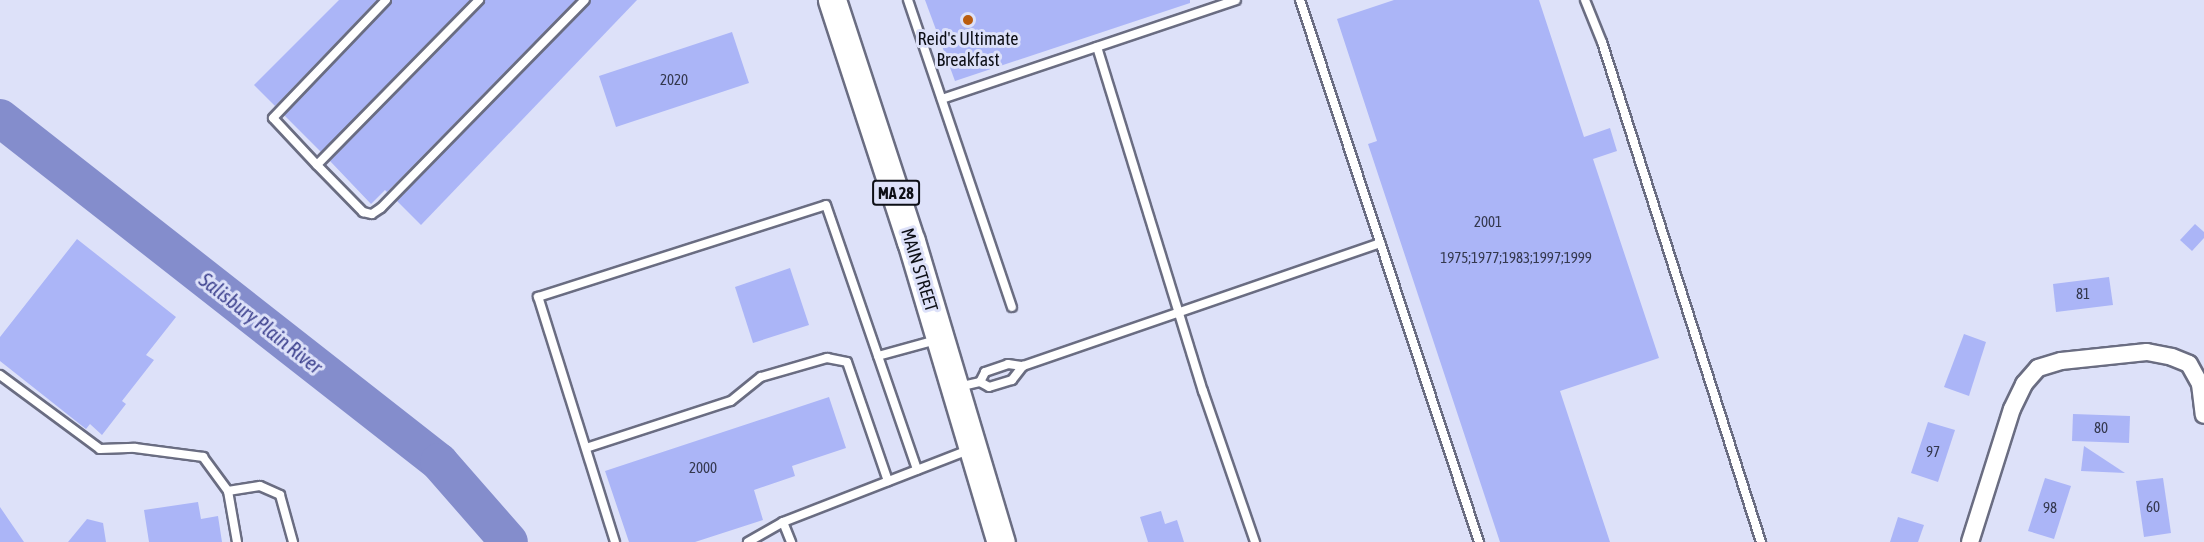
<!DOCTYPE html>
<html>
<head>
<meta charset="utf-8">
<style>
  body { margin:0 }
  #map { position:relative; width:2204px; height:542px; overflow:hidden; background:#dde1f9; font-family:"Asap Condensed",sans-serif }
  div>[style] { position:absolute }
  .river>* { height:38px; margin:-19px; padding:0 19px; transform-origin:19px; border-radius:19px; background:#848dcc }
  .building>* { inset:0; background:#abb5f7 }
  .roads { filter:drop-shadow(2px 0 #6a6d82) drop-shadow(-2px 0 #6a6d82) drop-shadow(0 2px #6a6d82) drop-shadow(0 -2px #6a6d82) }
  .service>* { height:8px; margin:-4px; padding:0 4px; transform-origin:4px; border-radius:4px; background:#fff }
  .minor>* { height:16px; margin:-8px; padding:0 8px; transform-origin:8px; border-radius:8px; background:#fff }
  .primary>* { height:27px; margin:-13.5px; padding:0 13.5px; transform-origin:13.5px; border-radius:13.5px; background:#fff }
  .dots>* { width:16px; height:16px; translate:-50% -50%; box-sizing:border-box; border:3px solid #dde1f9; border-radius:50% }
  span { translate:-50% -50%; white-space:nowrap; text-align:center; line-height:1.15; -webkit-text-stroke:6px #dde1f9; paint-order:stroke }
  .number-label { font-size:15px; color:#34384e }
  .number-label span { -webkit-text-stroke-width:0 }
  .shield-label span { padding:2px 4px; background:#dde1f9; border:2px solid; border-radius:4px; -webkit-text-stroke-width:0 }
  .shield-label { font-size:16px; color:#0d0f16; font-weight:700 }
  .poi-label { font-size:18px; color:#0d0f16 }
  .street-label { font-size:18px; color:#0d0f16 }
  .water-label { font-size:20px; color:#3d418e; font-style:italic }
</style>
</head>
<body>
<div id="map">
  <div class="river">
    <div style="left:0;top:118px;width:558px;rotate:38.08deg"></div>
    <div style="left:439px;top:462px;width:106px;rotate:48.8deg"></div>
  </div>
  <div class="building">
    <div style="clip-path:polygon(339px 0,377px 0,275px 106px,254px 85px)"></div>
    <div style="clip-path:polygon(392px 0,470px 0,321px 152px,284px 115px)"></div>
    <div style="clip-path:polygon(485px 0,576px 0,387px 192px,385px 190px,371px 204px,330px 161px)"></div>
    <div style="clip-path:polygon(591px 0,637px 0,421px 225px,397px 201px)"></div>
    <div style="clip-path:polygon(925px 0,1190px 0,1190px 3px,955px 81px)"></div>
    <div style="clip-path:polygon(1394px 0,1539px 0,1584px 137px,1610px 128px,1617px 151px,1593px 159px,1659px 358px,1560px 391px,1610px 542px,1500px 542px,1368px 144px,1377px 141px,1337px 19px)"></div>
    <div style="clip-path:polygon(732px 32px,749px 83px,616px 127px,599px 76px)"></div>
    <div style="clip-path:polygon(2195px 224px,2204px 232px,2204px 238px,2192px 251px,2180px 240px)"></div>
    <div style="clip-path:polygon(77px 239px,176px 317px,146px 355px,154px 360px,122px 401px,126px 404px,102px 435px,90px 424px,86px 429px,0 361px,0 337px)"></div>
    <div style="clip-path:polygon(790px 268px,809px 325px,753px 343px,735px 287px)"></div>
    <div style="clip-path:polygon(2109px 277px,2113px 305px,2056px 312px,2053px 284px)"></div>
    <div style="clip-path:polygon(1964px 334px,1986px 342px,1969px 396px,1944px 387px)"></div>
    <div style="clip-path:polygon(829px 397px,846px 448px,792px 466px,795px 476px,754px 490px,763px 520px,695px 542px,629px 542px,605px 471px)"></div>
    <div style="clip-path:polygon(2073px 414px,2130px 416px,2129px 443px,2072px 441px)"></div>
    <div style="clip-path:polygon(1928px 422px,1955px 430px,1938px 482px,1911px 473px)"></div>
    <div style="clip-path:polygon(2084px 446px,2125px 473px,2081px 471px)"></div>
    <div style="clip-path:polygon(2045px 478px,2071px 486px,2054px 539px,2028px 531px)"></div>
    <div style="clip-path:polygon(2163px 478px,2171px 533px,2144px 537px,2136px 481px)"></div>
    <div style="clip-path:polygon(198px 502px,201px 519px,218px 516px,222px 542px,149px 542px,144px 510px)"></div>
    <div style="clip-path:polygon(0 507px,13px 526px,24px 542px,0 542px)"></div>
    <div style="clip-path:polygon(1161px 511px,1165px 524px,1177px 520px,1184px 542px,1148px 542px,1140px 517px)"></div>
    <div style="clip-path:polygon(1898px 517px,1924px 525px,1918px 542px,1890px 542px)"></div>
    <div style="clip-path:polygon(87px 519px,103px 523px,106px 542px,68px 542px)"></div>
  </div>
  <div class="roads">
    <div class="service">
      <div style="left:479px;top:0;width:231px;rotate:134.5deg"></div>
      <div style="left:317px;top:165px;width:66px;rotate:45.6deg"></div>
      <div style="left:363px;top:212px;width:9px;rotate:13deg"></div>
      <div style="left:372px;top:214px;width:11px;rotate:-34deg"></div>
      <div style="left:381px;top:208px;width:291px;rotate:-45.6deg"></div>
      <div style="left:908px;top:0;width:324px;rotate:71.3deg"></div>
      <div style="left:1300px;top:0;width:571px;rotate:71.72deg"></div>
      <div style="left:1585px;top:0;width:45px;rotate:68deg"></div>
      <div style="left:1602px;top:42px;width:525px;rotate:72.36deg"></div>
      <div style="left:1097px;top:47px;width:360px;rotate:72.9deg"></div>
      <div style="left:1203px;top:391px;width:160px;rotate:71deg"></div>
      <div style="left:942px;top:99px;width:310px;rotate:-18.6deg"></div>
      <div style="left:317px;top:165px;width:64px;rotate:-133.1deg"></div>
      <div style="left:273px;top:118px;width:163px;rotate:-46.2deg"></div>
      <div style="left:878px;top:356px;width:60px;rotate:-15.4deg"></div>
      <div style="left:0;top:375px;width:124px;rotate:36.5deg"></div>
      <div style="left:100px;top:449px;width:35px;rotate:-2deg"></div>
      <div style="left:135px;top:448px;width:69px;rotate:7.5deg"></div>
      <div style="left:203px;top:457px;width:42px;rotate:53.7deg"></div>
      <div style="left:228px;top:491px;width:52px;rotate:80deg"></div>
      <div style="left:980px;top:382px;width:11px;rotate:-63deg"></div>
      <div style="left:985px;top:372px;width:24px;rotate:-19deg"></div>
      <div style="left:1008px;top:364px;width:15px;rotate:8deg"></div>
      <div style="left:1023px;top:366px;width:378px;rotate:-19deg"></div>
      <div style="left:958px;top:387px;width:23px;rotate:-13deg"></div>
      <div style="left:980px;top:382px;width:10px;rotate:29deg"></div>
      <div style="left:989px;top:387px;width:24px;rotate:-17deg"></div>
      <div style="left:1012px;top:380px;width:18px;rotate:-52deg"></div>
      <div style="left:586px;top:448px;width:152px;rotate:-18deg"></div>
      <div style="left:731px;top:401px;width:38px;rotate:-39deg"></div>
      <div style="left:761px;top:377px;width:69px;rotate:-16.1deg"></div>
      <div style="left:827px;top:358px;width:20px;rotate:11deg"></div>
      <div style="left:847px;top:362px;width:126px;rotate:71deg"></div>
      <div style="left:228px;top:491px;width:32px;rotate:-9deg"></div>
      <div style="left:260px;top:486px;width:22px;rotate:24deg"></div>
      <div style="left:280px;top:495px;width:49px;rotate:74.5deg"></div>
      <div style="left:783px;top:522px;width:22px;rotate:68deg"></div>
      <div style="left:615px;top:542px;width:257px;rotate:-107.4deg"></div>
      <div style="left:538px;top:297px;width:302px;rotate:-17.7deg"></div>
      <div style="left:826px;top:205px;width:280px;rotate:71deg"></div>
      <div style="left:748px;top:542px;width:40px;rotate:-29.7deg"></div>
      <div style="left:783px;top:522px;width:199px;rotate:-21.2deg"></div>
    </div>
    <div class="minor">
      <div style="left:1970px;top:542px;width:139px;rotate:-72.5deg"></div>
      <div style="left:2012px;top:409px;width:28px;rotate:-64deg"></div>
      <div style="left:2024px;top:384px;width:21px;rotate:-49deg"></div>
      <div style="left:2038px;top:368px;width:24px;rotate:-17deg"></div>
      <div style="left:2061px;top:361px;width:86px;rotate:-6deg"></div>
      <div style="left:2147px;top:352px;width:25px;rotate:11deg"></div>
      <div style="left:2172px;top:357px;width:18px;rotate:22deg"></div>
      <div style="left:2189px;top:364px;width:23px;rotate:61deg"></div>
      <div style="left:2200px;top:384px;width:31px;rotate:83deg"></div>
    </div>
    <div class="primary">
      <div style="left:832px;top:0;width:254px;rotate:71.9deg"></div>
      <div style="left:911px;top:241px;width:314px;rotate:73.4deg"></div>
    </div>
  </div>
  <div class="dots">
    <div style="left:968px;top:20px;background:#ba5c0f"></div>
  </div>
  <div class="number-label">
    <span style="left:674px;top:80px">2020</span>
    <span style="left:1488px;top:222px">2001</span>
    <span style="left:1516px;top:258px">1975;1977;1983;1997;1999</span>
    <span style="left:2083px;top:294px">81</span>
    <span style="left:2101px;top:428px">80</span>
    <span style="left:1933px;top:452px">97</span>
    <span style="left:703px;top:468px">2000</span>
    <span style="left:2153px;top:507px">60</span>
    <span style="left:2050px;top:508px">98</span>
  </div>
  <div class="shield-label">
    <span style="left:896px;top:193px">MA 28</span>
  </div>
  <div class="poi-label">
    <span style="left:968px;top:50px">Reid's Ultimate<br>Breakfast</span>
  </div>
  <div class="street-label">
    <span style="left:919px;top:270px;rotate:73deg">MAIN STREET</span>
  </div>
  <div class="water-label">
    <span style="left:261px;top:323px;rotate:38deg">Salisbury Plain River</span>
  </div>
</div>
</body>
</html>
